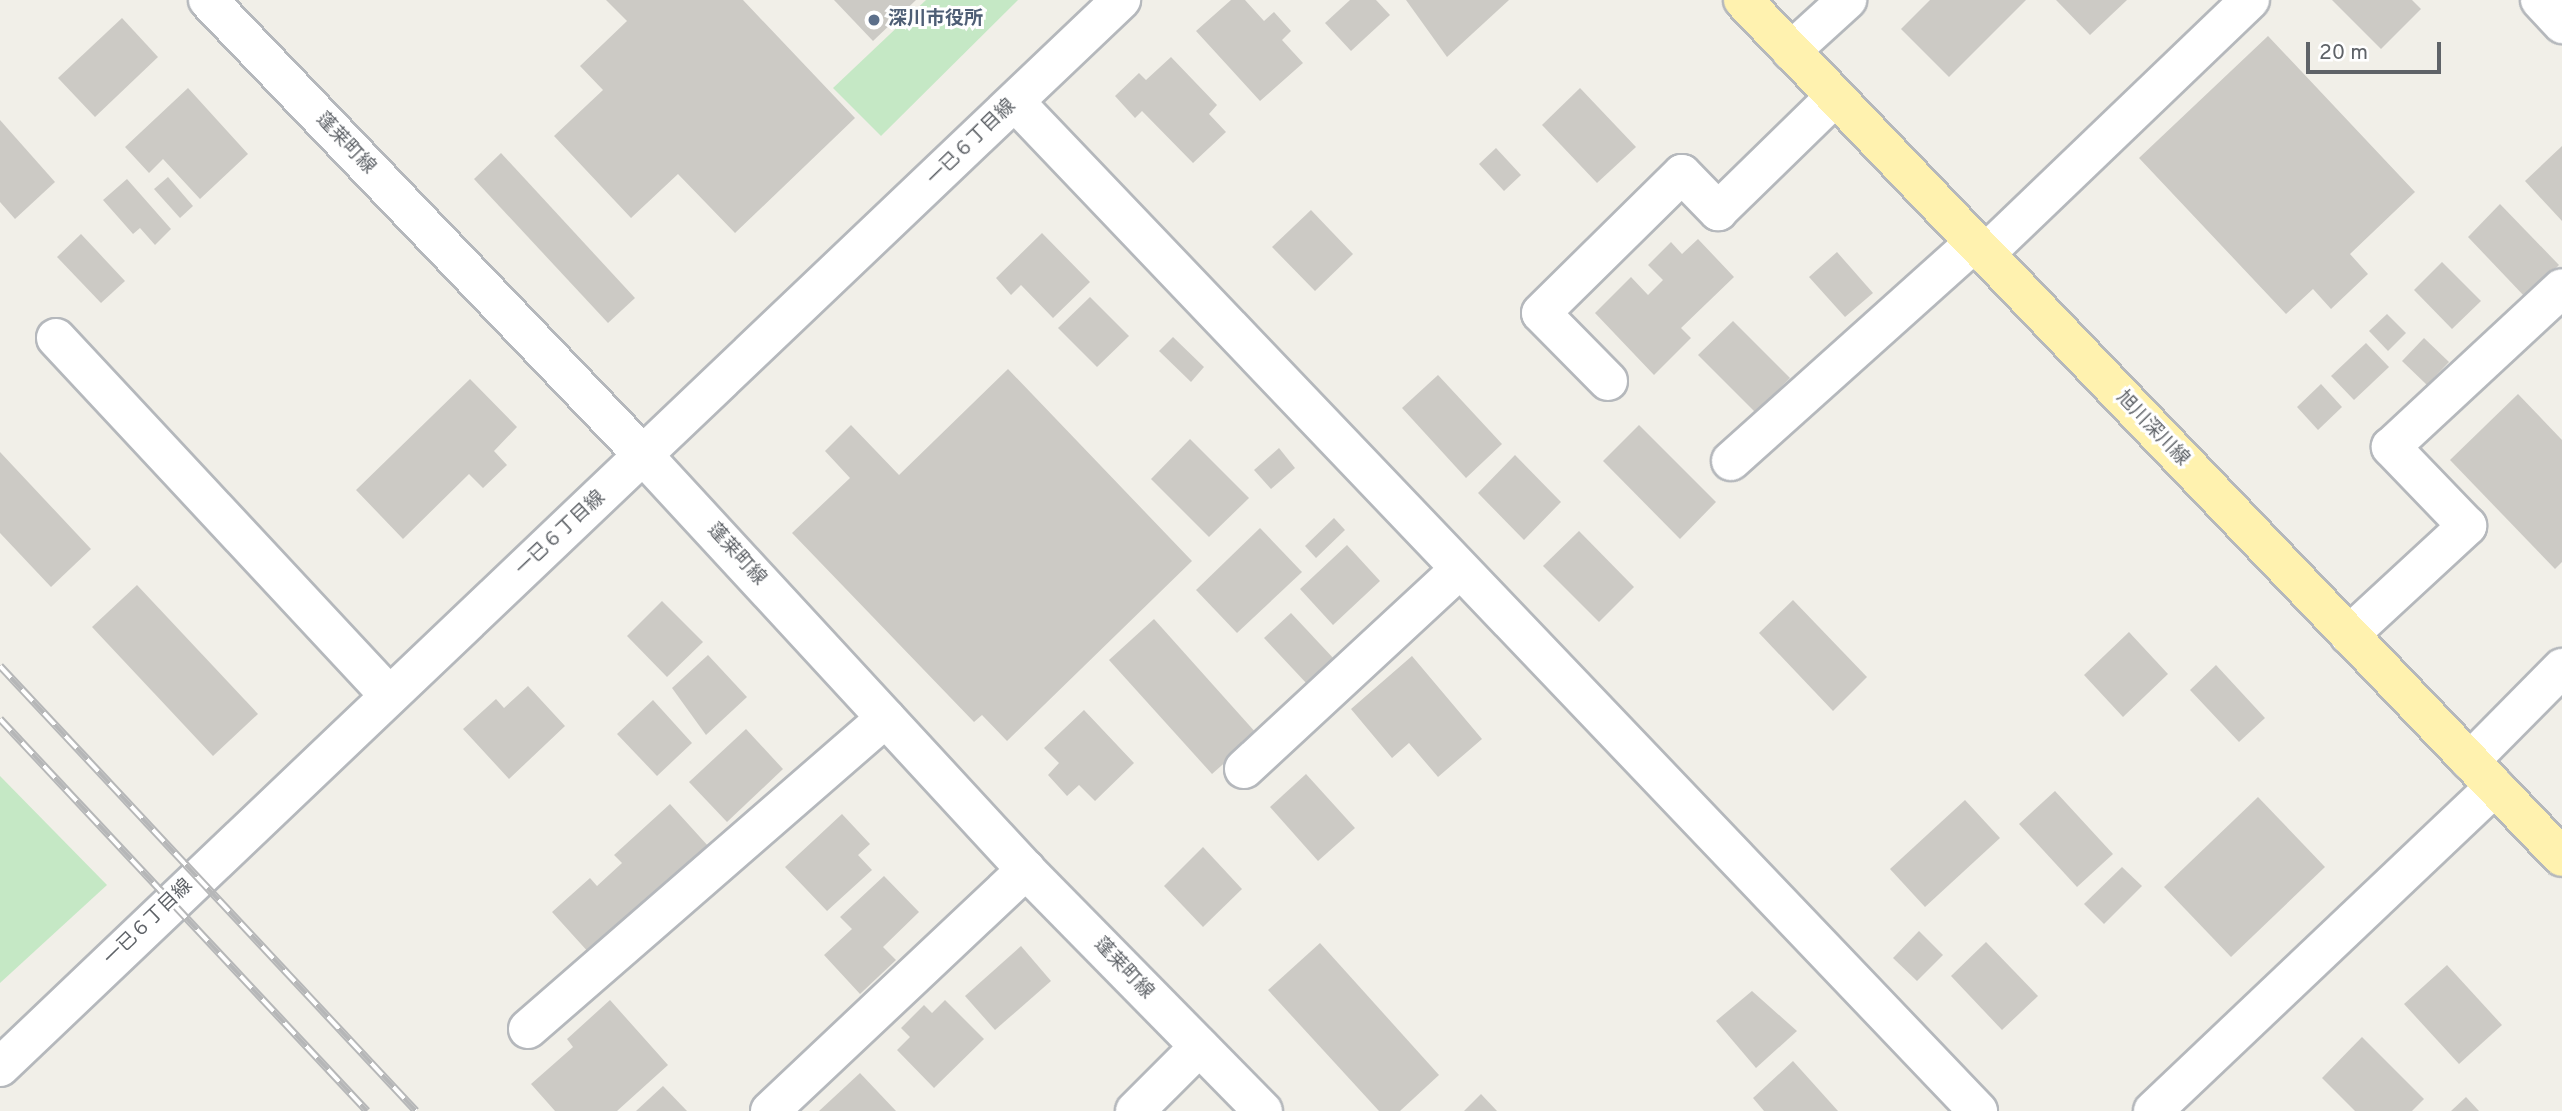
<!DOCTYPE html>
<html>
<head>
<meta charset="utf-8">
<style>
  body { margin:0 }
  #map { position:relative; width:2562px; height:1111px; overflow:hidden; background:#f1efe8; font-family:Overpass,"Noto Sans JP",sans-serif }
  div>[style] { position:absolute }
  .green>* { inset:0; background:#c5e8c5 }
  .building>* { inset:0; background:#cccac5 }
  .roads { filter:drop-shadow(2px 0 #b5b8bc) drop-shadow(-2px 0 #b5b8bc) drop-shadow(0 2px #b5b8bc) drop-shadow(0 -2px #b5b8bc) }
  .minor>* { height:38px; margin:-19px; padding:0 19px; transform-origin:19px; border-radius:19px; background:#fff }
  .major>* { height:38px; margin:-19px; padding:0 19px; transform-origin:19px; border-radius:19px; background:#fff2af }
  .rail>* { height:8px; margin-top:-4px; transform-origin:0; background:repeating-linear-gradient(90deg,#fff 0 16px,#b6b7b8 0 32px); box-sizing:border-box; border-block:2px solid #b6b7b8 }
  .dots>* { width:19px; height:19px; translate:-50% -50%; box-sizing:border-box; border:4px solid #fff; border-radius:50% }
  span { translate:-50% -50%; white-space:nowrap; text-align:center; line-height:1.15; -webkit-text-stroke:6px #fff; paint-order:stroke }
  .service-label { font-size:19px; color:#4e5e75; font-weight:700 }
  .left { translate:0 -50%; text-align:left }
  .street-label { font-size:19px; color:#5f6368 }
  .scale { position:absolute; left:2306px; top:42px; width:135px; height:32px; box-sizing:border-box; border:4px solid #5f6368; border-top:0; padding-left:9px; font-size:21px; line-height:24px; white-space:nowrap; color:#5f6368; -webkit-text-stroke:5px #fff; paint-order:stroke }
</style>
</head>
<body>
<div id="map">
  <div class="green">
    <div style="clip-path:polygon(926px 0,1018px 0,881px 136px,833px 88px)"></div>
    <div style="clip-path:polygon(0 776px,107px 885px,0 983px)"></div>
  </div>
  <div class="building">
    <div style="clip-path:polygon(606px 0,743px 0,855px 118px,735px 233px,678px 174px,631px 218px,554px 136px,603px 90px,580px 66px,627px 21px)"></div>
    <div style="clip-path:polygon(834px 0,916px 0,873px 41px)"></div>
    <div style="clip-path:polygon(1231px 0,1245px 0,1264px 21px,1274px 12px,1291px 31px,1282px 40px,1303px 63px,1260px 101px,1196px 31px)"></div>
    <div style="clip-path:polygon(1350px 0,1376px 0,1390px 15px,1351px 51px,1325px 23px)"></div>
    <div style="clip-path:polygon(1406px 0,1509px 0,1447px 57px)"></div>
    <div style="clip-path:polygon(1930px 0,2026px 0,1949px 77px,1901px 29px)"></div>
    <div style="clip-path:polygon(2056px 0,2127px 0,2090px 35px)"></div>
    <div style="clip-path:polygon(2332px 0,2412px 0,2421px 9px,2381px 49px)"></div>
    <div style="clip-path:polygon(122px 18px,158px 57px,95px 117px,58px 78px)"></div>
    <div style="clip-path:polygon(2268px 36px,2415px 192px,2350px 254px,2368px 274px,2331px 309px,2313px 289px,2286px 314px,2139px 158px)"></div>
    <div style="clip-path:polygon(1171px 57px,1217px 105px,1209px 114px,1226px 132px,1193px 163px,1142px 111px,1135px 118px,1115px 96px,1139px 73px,1146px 80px)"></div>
    <div style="clip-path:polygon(188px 88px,248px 154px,200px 199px,163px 159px,149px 173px,125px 147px)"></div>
    <div style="clip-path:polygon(1580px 88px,1636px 147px,1597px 183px,1542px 125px)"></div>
    <div style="clip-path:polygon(0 120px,55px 182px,15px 219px,0 202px)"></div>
    <div style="clip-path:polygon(2562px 146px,2562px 221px,2525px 181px)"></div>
    <div style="clip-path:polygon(1496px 148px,1521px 175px,1504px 191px,1479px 164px)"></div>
    <div style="clip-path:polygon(501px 153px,635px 298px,608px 323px,474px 179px)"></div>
    <div style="clip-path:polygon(168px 177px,193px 206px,180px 218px,154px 189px)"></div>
    <div style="clip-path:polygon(127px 179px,171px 229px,155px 245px,140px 228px,133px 234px,103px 200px)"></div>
    <div style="clip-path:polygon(2500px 204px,2559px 265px,2526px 298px,2468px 237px)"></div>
    <div style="clip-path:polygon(1311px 210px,1353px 254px,1315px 291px,1272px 247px)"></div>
    <div style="clip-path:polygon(1042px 233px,1090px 282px,1053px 318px,1021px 285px,1011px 295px,996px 278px)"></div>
    <div style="clip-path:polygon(81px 234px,125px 281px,101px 303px,57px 257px)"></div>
    <div style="clip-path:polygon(1698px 239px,1734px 277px,1681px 328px,1691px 338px,1654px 375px,1595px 313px,1631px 277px,1648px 295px,1663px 280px,1648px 265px,1671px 242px,1682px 254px)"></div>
    <div style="clip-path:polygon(1837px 252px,1873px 293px,1845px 317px,1809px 277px)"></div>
    <div style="clip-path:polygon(2442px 262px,2481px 301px,2452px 329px,2414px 290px)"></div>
    <div style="clip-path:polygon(1090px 297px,1129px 336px,1097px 367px,1058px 328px)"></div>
    <div style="clip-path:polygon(2387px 314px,2406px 333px,2388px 351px,2369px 331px)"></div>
    <div style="clip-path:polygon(1733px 321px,1790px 378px,1756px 413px,1698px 355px)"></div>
    <div style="clip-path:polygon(1173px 337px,1204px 367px,1191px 382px,1159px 351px)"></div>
    <div style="clip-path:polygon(2424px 338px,2449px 362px,2427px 385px,2402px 361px)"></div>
    <div style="clip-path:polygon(2366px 343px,2389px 367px,2354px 400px,2331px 376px)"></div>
    <div style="clip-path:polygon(1008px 369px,1192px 561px,1007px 741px,982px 715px,974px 722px,792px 533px,850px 478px,825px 451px,851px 425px,899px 475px)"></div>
    <div style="clip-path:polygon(1438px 375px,1502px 444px,1466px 478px,1402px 408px)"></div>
    <div style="clip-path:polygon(470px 379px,517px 427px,494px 451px,507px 465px,483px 488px,469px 474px,403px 539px,356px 490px)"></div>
    <div style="clip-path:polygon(2321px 384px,2342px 407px,2318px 430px,2297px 407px)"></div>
    <div style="clip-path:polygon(2518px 394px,2562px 440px,2562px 562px,2555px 569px,2450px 460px)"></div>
    <div style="clip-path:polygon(1639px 425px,1716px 502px,1680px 539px,1603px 461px)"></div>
    <div style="clip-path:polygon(1190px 439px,1249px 498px,1209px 537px,1151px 479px)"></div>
    <div style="clip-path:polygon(1279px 448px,1295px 468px,1271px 489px,1254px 470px)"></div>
    <div style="clip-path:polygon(0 452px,91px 549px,51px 587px,0 533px)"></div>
    <div style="clip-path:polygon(1515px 455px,1561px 502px,1524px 540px,1478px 493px)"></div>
    <div style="clip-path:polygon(1334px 518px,1345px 530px,1316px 558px,1305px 546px)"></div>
    <div style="clip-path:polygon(1260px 528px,1302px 572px,1237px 633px,1196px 590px)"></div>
    <div style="clip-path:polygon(1579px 531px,1634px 587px,1599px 622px,1543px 566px)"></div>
    <div style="clip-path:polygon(1347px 545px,1380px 581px,1333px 625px,1300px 589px)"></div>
    <div style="clip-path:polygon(137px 585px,258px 714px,213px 756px,92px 627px)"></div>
    <div style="clip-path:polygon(1793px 600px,1867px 677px,1833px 711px,1759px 633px)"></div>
    <div style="clip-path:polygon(662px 601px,703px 642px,667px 677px,627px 636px)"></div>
    <div style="clip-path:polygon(1291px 613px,1335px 660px,1308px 685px,1264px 638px)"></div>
    <div style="clip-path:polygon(1154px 619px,1257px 734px,1212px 774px,1109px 660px)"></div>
    <div style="clip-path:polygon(2129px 632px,2168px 674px,2123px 717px,2084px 675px)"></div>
    <div style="clip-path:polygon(708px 655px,747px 697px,706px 735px,672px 688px)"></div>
    <div style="clip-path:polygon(1412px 656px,1482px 739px,1438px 777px,1409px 743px,1392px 758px,1351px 709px)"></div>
    <div style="clip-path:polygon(2216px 665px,2265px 718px,2239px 742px,2190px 690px)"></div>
    <div style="clip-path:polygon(528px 686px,565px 726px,509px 779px,463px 729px,496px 699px,504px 708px)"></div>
    <div style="clip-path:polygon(653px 700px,692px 743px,657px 776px,617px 734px)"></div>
    <div style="clip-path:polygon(1084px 710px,1134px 763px,1095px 801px,1079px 785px,1067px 796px,1048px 775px,1059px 763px,1044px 748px)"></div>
    <div style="clip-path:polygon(746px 729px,783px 769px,727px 822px,689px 782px)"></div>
    <div style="clip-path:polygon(1306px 774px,1355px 828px,1318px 861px,1270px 807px)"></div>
    <div style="clip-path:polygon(2055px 791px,2113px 854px,2077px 887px,2019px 824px)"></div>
    <div style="clip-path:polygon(2258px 797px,2325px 867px,2231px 957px,2164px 887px)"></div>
    <div style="clip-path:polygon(1965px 800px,2000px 838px,1925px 907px,1890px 869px)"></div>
    <div style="clip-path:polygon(670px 804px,709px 847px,590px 954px,552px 912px,590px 878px,597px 886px,622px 863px,614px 855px)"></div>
    <div style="clip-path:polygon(842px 814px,870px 844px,858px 855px,872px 870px,827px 911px,785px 867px)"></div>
    <div style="clip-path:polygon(1203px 847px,1242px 889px,1203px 927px,1164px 886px)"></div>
    <div style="clip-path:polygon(2122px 867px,2142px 886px,2104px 924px,2084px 904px)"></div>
    <div style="clip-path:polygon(884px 876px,919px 912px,883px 947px,896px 960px,860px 994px,824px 955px,852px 929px,840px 917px)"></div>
    <div style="clip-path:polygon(1919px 931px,1943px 955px,1917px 981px,1893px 958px)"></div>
    <div style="clip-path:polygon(1986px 942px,2038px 996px,2002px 1030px,1951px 976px)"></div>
    <div style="clip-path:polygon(1320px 943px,1439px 1075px,1400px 1111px,1379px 1111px,1268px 990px)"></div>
    <div style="clip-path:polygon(1021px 946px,1051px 981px,995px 1030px,965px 996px)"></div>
    <div style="clip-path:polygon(2447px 965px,2502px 1025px,2459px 1064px,2404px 1004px)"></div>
    <div style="clip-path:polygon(1752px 991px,1797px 1031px,1756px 1068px,1716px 1021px)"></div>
    <div style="clip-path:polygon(610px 1000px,668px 1065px,617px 1111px,555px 1111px,531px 1084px,573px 1047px,567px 1039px)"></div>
    <div style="clip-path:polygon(945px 1000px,984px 1039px,934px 1088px,897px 1050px,910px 1037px,901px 1028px,924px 1005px,932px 1013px)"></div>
    <div style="clip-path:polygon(2362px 1037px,2424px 1099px,2412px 1111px,2355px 1111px,2322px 1078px)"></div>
    <div style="clip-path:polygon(1793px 1061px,1838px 1111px,1764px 1111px,1753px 1098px)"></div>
    <div style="clip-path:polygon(860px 1073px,896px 1111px,819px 1111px)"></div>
    <div style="clip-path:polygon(663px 1086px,687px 1111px,636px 1111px)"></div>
    <div style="clip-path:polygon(1481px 1094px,1497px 1111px,1464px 1111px)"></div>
    <div style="clip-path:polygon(2466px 1097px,2479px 1111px,2451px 1111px)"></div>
  </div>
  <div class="roads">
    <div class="minor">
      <div style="left:208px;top:0;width:631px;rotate:46.28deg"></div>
      <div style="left:644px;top:456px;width:563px;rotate:47.3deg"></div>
      <div style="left:1026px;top:870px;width:338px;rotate:45.5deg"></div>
      <div style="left:2540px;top:0;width:33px;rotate:47deg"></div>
      <div style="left:1791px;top:51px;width:76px;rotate:-42.3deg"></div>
      <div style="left:1015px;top:102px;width:1395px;rotate:46.34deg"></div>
      <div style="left:1985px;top:254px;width:367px;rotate:-43.8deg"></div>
      <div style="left:56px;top:338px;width:487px;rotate:47deg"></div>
      <div style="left:1608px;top:381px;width:95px;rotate:-134.6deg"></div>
      <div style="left:1541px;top:313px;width:198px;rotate:-44.6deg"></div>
      <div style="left:1682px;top:174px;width:52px;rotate:45.8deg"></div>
      <div style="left:1718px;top:211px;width:163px;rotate:-44.3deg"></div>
      <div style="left:1731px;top:461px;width:326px;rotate:-41.9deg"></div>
      <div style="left:2349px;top:635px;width:161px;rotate:-42.7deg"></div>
      <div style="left:2467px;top:526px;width:110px;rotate:-133.9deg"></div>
      <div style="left:2391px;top:447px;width:233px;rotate:-42.9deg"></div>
      <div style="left:2470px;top:761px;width:131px;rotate:-45.3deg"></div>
      <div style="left:1244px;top:769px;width:294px;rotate:-42.8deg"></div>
      <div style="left:528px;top:1029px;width:474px;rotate:-41deg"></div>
      <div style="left:0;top:1067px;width:1548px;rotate:-43.59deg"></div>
      <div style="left:770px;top:1111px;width:352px;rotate:-43.3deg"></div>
      <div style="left:1135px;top:1111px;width:91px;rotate:-45deg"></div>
      <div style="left:2153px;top:1111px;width:471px;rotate:-43.5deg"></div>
    </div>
    <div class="major">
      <div style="left:1743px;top:0;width:1185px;rotate:46.3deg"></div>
    </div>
  </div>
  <div class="rail">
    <div style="left:0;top:666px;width:609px;rotate:46.93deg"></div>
    <div style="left:0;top:719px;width:537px;rotate:46.89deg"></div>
  </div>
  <div class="dots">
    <div style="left:874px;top:20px;background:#5c6f8a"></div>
  </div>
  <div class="service-label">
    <span class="left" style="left:888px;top:20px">深川市役所</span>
  </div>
  <div class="street-label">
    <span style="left:972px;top:143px;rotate:-44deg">一已６丁目線</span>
    <span style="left:345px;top:144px;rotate:46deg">蓬莱町線</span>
    <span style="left:2152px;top:429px;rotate:46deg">旭川深川線</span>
    <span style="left:561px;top:534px;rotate:-43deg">一已６丁目線</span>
    <span style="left:736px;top:555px;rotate:47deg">蓬莱町線</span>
    <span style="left:149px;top:923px;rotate:-44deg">一已６丁目線</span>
    <span style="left:1123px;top:969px;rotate:46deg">蓬莱町線</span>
  </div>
  <div class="scale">20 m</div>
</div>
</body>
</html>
